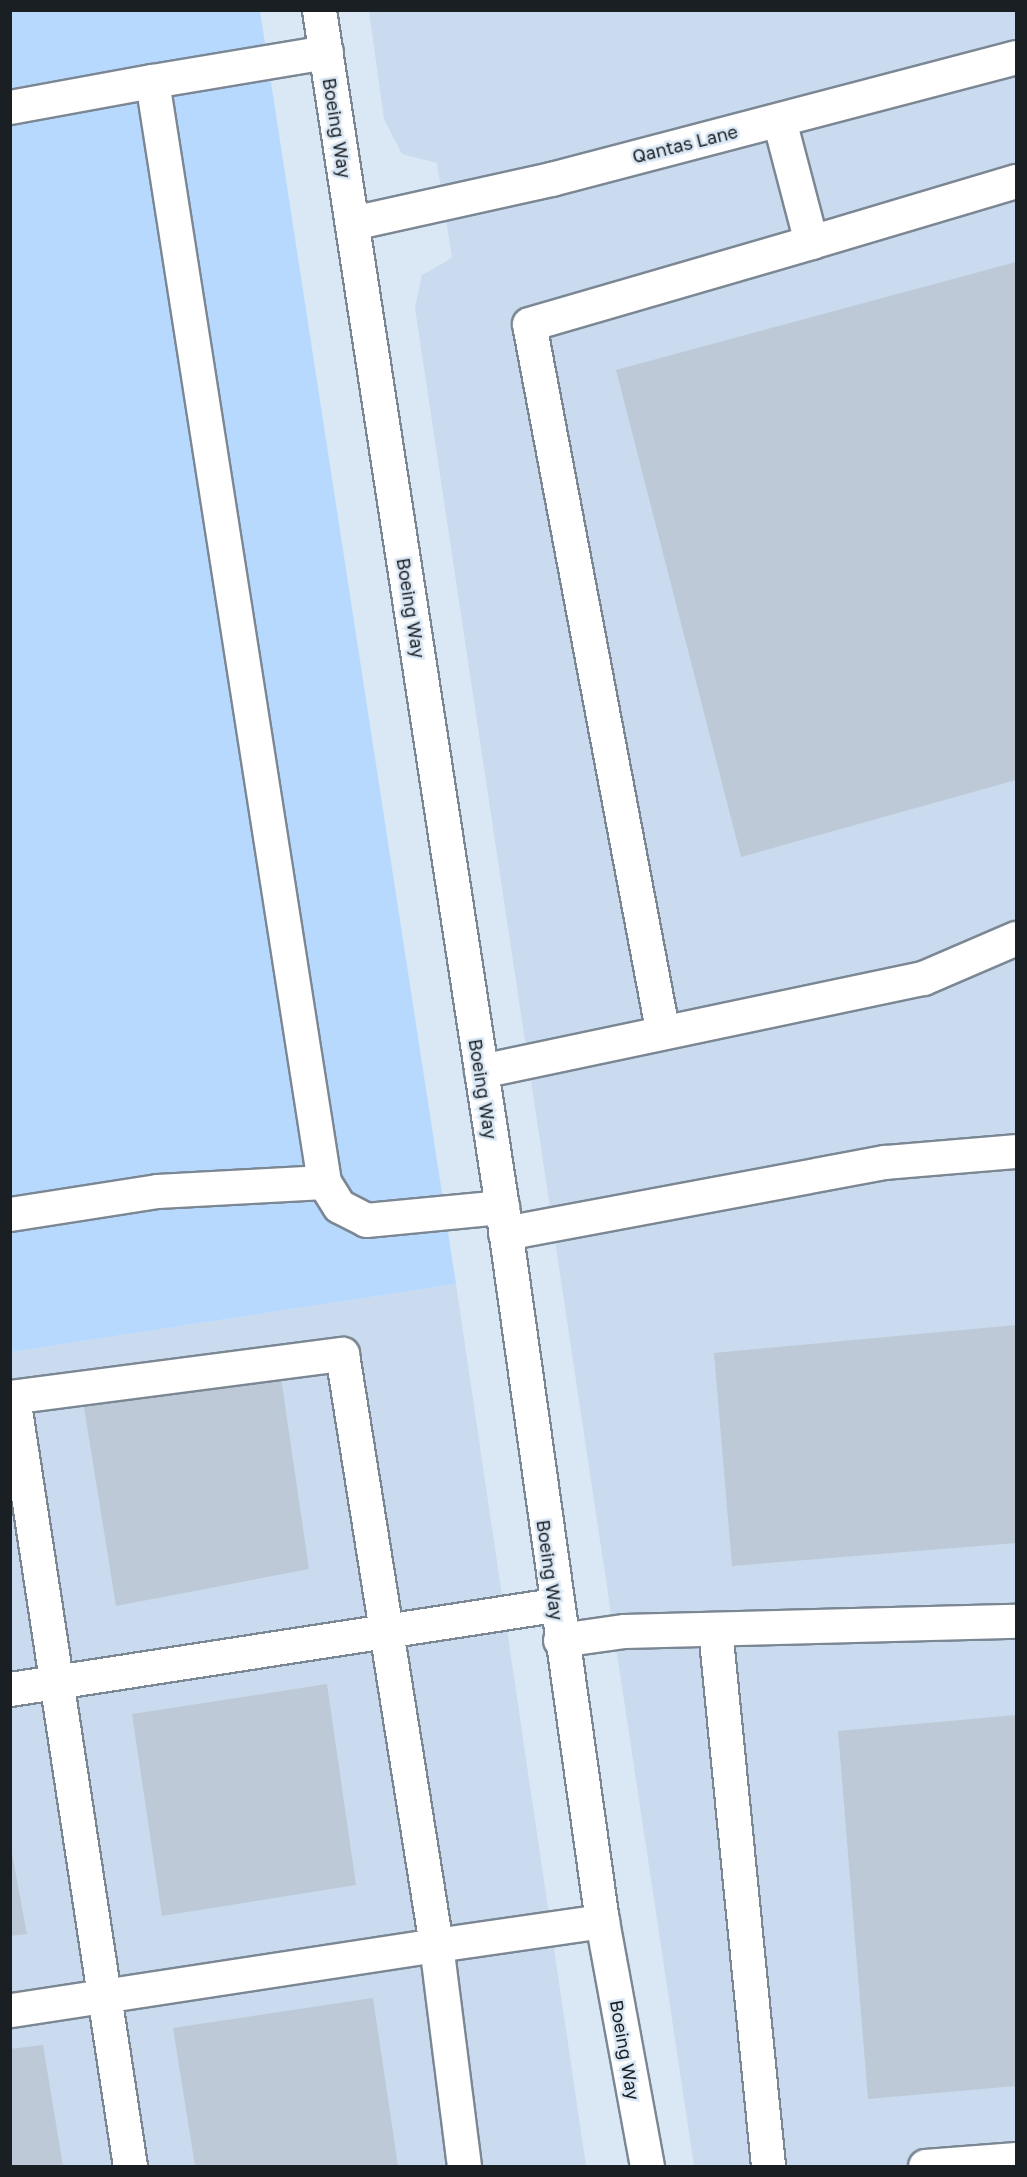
<!DOCTYPE html>
<html>
<head>
<meta charset="utf-8">
<style>
  body { margin:0 }
  #map { position:relative; width:1027px; height:2177px; overflow:hidden; background:#dae7f4; font-family:"Golos Text",sans-serif }
  div>[style] { position:absolute }
  .built>* { inset:0; background:#cadbef }
  .green>* { inset:0; background:#b8d9fe }
  .building>* { inset:0; background:#bdc9d6 }
  .roads { filter:drop-shadow(2px 0 #7c8794) drop-shadow(-2px 0 #7c8794) drop-shadow(0 2px #7c8794) drop-shadow(0 -2px #7c8794) }
  .minor>* { height:33px; margin:-16.5px; padding:0 16.5px; transform-origin:16.5px; border-radius:16.5px; background:#fff }
  span { translate:-50% -50%; white-space:nowrap; text-align:center; line-height:1.15; -webkit-text-stroke:5px #dae7f4; paint-order:stroke }
  .street-label { font-size:18px; color:#1a1f24 }
  .frame { position:absolute; inset:0; border:12px solid #1a1f24; pointer-events:none }
</style>
</head>
<body>
<div id="map">
  <div class="built">
    <div style="clip-path:polygon(369px 11px,1016px 11px,1016px 2166px,694px 2166px,415px 308px,422px 275px,452px 258px,437px 163px,402px 154px,384px 119px)"></div>
    <div style="clip-path:polygon(456px 1284px,586px 2166px,11px 2166px,11px 1352px)"></div>
  </div>
  <div class="green">
    <div style="clip-path:polygon(11px 11px,260px 11px,456px 1284px,11px 1352px)"></div>
  </div>
  <div class="building">
    <div style="clip-path:polygon(1016px 262px,1016px 780px,741px 857px,616px 370px)"></div>
    <div style="clip-path:polygon(1016px 1325px,1016px 1543px,732px 1566px,714px 1353px)"></div>
    <div style="clip-path:polygon(280px 1371px,309px 1569px,116px 1606px,83px 1401px)"></div>
    <div style="clip-path:polygon(327px 1684px,356px 1885px,162px 1916px,132px 1714px)"></div>
    <div style="clip-path:polygon(1016px 1715px,1016px 2086px,868px 2099px,838px 1731px)"></div>
    <div style="clip-path:polygon(10px 1843px,27px 1934px,10px 1936px)"></div>
    <div style="clip-path:polygon(373px 1998px,398px 2166px,195px 2166px,173px 2028px)"></div>
    <div style="clip-path:polygon(43px 2045px,63px 2166px,10px 2166px,10px 2049px)"></div>
  </div>
  <div class="roads">
    <div class="minor">
      <div style="left:319px;top:10px;width:1211px;rotate:81.31deg"></div>
      <div style="left:502px;top:1207px;width:721px;rotate:82.03deg"></div>
      <div style="left:602px;top:1921px;width:249px;rotate:79.6deg"></div>
      <div style="left:326px;top:52px;width:176px;rotate:170.5deg"></div>
      <div style="left:152px;top:81px;width:1114px;rotate:81.12deg"></div>
      <div style="left:324px;top:1182px;width:28px;rotate:58deg"></div>
      <div style="left:339px;top:1206px;width:30px;rotate:27deg"></div>
      <div style="left:366px;top:1220px;width:137px;rotate:-5.5deg"></div>
      <div style="left:10px;top:107px;width:144px;rotate:-10.4deg"></div>
      <div style="left:352px;top:223px;width:204px;rotate:-12.5deg"></div>
      <div style="left:551px;top:179px;width:481px;rotate:-14.7deg"></div>
      <div style="left:811px;top:242px;width:214px;rotate:-16.6deg"></div>
      <div style="left:662px;top:1029px;width:717px;rotate:-100.68deg"></div>
      <div style="left:529px;top:324px;width:294px;rotate:-16.2deg"></div>
      <div style="left:811px;top:242px;width:126px;rotate:-104.7deg"></div>
      <div style="left:481px;top:1071px;width:452px;rotate:-11.9deg"></div>
      <div style="left:923px;top:978px;width:101px;rotate:-23.3deg"></div>
      <div style="left:10px;top:1214px;width:149px;rotate:-8.9deg"></div>
      <div style="left:157px;top:1191px;width:167px;rotate:-3.1deg"></div>
      <div style="left:505px;top:1233px;width:387px;rotate:-10.6deg"></div>
      <div style="left:885px;top:1162px;width:131px;rotate:-4.8deg"></div>
      <div style="left:10px;top:1397px;width:335px;rotate:-7.4deg"></div>
      <div style="left:342px;top:1354px;width:598px;rotate:80.96deg"></div>
      <div style="left:436px;top:1945px;width:431px;rotate:171.3deg"></div>
      <div style="left:13px;top:1397px;width:778px;rotate:81.35deg"></div>
      <div style="left:715px;top:1629px;width:540px;rotate:84.36deg"></div>
      <div style="left:560px;top:1640px;width:65px;rotate:-8deg"></div>
      <div style="left:624px;top:1631px;width:392px;rotate:-1.5deg"></div>
      <div style="left:10px;top:1689px;width:550px;rotate:-8.78deg"></div>
      <div style="left:464px;top:2166px;width:223px;rotate:-97.2deg"></div>
      <div style="left:436px;top:1945px;width:168px;rotate:-8.2deg"></div>
      <div style="left:925px;top:2166px;width:91px;rotate:-4.4deg"></div>
    </div>
  </div>
  <div class="street-label">
    <span style="left:337px;top:128px;rotate:81deg">Boeing Way</span>
    <span style="left:685px;top:144px;rotate:-14deg">Qantas Lane</span>
    <span style="left:411px;top:608px;rotate:81deg">Boeing Way</span>
    <span style="left:483px;top:1089px;rotate:81deg">Boeing Way</span>
    <span style="left:550px;top:1570px;rotate:82deg">Boeing Way</span>
    <span style="left:625px;top:2050px;rotate:80deg">Boeing Way</span>
  </div>
  <div class="frame"></div>
</div>
</body>
</html>
